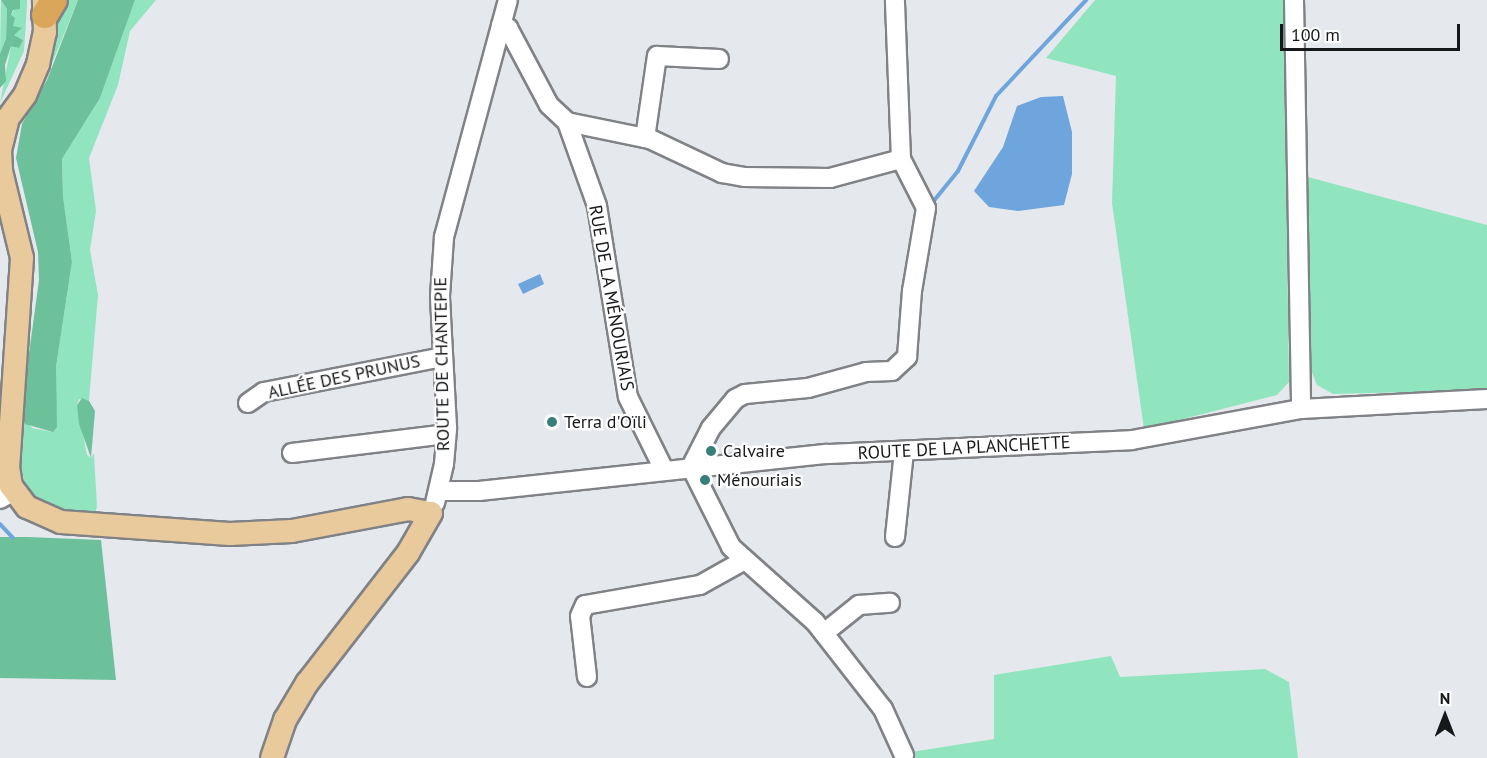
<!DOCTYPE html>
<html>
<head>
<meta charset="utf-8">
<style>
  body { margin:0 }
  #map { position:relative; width:1487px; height:758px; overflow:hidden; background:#e5e8ed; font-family:"PT Sans",sans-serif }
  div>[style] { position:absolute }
  .green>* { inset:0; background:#91e5be }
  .forest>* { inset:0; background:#6cc19b }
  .water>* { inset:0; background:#6fa5dd }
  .stream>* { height:4px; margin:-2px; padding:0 2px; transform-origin:2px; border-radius:2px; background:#6fa5dd }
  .roads { filter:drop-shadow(2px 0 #808286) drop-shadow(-2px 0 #808286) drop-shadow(0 2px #808286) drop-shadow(0 -2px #808286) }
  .minor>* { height:18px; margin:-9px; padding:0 9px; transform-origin:9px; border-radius:9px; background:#fff }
  .major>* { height:22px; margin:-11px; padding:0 11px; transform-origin:11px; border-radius:11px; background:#e9ca9c }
  .highway>* { height:26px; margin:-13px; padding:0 13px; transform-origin:13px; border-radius:13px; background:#daa65a }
  .dots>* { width:16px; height:16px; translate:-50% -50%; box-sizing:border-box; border:3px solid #fff; border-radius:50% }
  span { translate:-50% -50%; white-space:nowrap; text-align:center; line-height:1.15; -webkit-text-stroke:4.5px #fff; paint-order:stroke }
  .street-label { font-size:18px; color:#17181a }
  .poi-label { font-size:18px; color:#17181a }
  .left { translate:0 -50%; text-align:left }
  .north { position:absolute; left:1415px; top:686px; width:60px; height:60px; -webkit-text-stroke:4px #fff; paint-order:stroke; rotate:0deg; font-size:16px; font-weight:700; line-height:24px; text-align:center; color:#17181a }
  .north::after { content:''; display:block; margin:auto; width:21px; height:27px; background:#17181a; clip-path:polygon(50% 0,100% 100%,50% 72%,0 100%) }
  .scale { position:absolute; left:1280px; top:24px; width:180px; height:27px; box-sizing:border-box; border:3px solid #17181a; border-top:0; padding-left:8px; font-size:18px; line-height:21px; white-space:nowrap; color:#17181a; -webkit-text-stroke:4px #fff; paint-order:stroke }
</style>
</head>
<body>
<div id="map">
  <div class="green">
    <div style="clip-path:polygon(1px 0,7px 9px,6px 37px,0 54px)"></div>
    <div style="clip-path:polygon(20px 0,27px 0,27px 6px,24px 51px,0 103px,11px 46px,23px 40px,14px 35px,11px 15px)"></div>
    <div style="clip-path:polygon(66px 0,78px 0,42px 88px,59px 20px)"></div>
    <div style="clip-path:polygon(135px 0,156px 0,130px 31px,118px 85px,89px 158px,96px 211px,90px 250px,98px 295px,89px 401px,79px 399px,77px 405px,87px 455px,91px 458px,94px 453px,97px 507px,95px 513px,83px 518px,37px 501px,26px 488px,20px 463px,21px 412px,32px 428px,53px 432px,56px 367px,72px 262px,63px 196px,62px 159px,100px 98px)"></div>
    <div style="clip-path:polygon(1095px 0,1284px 0,1289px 382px,1277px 395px,1144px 429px,1112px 203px,1116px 76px,1046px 58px)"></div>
    <div style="clip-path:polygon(1308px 177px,1487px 225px,1487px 390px,1333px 394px,1317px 385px,1309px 365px)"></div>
    <div style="clip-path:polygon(1111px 656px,1120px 677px,1265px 669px,1289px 682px,1298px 758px,913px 758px,911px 752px,994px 739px,994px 675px)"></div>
  </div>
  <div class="forest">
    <div style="clip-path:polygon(1px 0,20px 0,20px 9px,13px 10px,11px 15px,15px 18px,13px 26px,22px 28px,14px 35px,23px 40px,19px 48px,11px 46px,5px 65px,6px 81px,0 88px,0 54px,6px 38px,7px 9px)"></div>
    <div style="clip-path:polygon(78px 0,135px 0,100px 98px,62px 159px,63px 196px,72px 262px,56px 367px,57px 427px,53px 432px,25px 424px,21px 412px,39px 280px,38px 252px,16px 158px,22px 124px,47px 80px)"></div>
    <div style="clip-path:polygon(82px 398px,89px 401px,95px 411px,91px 458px,79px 424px,77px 405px)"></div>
    <div style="clip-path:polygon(28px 537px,101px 540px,116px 680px,0 678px,0 537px)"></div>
  </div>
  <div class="water">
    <div style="clip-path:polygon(1063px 96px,1072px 132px,1072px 174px,1064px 205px,1018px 211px,989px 207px,974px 191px,1003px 147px,1017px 106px,1041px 97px)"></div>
    <div style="clip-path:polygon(540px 274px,544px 284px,523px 294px,518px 284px)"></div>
  </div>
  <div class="stream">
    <div style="left:932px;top:203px;width:41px;rotate:-50.9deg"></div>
    <div style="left:958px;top:171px;width:84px;rotate:-63.1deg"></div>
    <div style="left:996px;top:96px;width:132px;rotate:-46.8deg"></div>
    <div style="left:0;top:524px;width:19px;rotate:47deg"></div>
  </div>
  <div class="roads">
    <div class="minor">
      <div style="left:1294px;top:0;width:409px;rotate:89deg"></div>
      <div style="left:501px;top:25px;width:8px;rotate:23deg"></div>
      <div style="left:508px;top:28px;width:87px;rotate:62deg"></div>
      <div style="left:549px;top:105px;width:25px;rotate:43deg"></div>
      <div style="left:567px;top:122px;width:85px;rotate:11.6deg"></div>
      <div style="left:650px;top:139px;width:80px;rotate:25.3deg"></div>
      <div style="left:722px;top:173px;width:22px;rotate:10deg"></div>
      <div style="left:744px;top:177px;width:86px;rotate:0.7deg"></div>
      <div style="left:830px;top:178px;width:73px;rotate:-15deg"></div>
      <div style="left:567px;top:122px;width:89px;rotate:70.3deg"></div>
      <div style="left:597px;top:206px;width:193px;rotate:80.8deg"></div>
      <div style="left:628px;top:397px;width:81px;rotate:63.7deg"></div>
      <div style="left:645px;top:138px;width:83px;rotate:-81.7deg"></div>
      <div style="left:657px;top:56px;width:62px;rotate:2.8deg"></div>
      <div style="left:248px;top:403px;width:19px;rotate:-35deg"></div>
      <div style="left:264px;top:392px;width:182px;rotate:-11.1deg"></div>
      <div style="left:292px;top:453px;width:155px;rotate:-7deg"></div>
      <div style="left:691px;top:467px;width:44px;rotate:-62.9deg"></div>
      <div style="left:711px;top:428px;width:38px;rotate:-50deg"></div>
      <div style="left:735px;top:399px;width:11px;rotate:-27deg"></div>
      <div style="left:745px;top:394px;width:63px;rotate:-5.4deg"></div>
      <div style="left:808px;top:388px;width:60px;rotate:-15.4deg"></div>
      <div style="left:866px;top:372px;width:26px;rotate:-2deg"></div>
      <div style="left:892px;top:371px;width:21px;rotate:-43deg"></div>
      <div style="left:907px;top:357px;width:66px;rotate:-85.7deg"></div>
      <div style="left:912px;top:291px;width:84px;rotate:-80.4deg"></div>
      <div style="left:926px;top:208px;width:55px;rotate:-117deg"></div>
      <div style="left:901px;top:159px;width:159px;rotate:-92.2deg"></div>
      <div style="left:691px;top:467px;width:89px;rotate:63.4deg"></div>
      <div style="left:731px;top:547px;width:113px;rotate:41.8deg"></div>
      <div style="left:815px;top:622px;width:110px;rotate:52deg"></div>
      <div style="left:883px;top:709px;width:51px;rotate:65.5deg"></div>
      <div style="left:439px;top:491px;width:40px"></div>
      <div style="left:479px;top:491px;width:350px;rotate:-6.1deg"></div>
      <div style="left:827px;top:454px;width:305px;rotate:-2.6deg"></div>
      <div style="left:1132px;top:440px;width:172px;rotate:-10.4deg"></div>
      <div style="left:1301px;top:409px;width:186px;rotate:-3.1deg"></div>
      <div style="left:0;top:499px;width:16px;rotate:-30deg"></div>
      <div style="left:435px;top:503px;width:40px;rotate:-77deg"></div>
      <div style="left:444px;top:464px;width:37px;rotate:-85deg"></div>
      <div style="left:447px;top:427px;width:131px;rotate:-93.1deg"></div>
      <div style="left:440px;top:296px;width:59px;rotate:-86.1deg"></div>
      <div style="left:444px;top:237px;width:245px;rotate:-74.9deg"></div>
      <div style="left:895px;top:537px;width:86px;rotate:-84deg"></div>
      <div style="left:824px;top:633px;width:45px;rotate:-38.7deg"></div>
      <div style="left:859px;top:605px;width:31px;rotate:-4deg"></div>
      <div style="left:587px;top:677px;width:61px;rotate:-96.5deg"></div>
      <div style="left:580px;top:616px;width:12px;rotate:-66deg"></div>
      <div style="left:585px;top:605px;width:117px;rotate:-9.9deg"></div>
      <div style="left:700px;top:585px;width:49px;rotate:-29.2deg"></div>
    </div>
    <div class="major">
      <div style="left:7px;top:122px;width:29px;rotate:104deg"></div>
      <div style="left:0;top:150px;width:21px;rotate:87deg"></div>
      <div style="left:1px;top:171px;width:89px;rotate:76.4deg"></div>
      <div style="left:22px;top:258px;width:209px;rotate:93.8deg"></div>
      <div style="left:8px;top:467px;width:19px;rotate:81deg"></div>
      <div style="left:11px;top:486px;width:26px;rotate:53deg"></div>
      <div style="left:27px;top:507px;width:37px;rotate:24deg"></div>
      <div style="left:61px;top:522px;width:169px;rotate:4.1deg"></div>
      <div style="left:230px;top:534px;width:62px;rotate:-2.8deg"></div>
      <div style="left:292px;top:531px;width:118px;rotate:-10.7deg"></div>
      <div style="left:408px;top:509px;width:23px;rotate:10deg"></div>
      <div style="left:431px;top:513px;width:46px;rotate:119.9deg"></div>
      <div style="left:408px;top:553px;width:165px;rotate:127.8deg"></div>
      <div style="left:307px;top:683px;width:43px;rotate:120.7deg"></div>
      <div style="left:285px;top:720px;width:40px;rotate:108.9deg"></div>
      <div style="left:0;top:129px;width:42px;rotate:-53.7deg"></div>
      <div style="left:25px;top:95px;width:34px;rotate:-67deg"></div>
      <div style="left:38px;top:64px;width:33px;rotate:-78deg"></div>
      <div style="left:45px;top:32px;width:32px;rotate:-92deg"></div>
    </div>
    <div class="highway">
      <div style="left:45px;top:15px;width:17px;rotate:-59deg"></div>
    </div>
  </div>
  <div class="dots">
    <div style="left:552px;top:422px;background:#377f78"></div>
    <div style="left:711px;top:451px;background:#377f78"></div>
    <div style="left:705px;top:480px;background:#377f78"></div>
  </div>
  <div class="street-label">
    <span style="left:611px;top:298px;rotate:80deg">RUE DE LA MÉNOURIAIS</span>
    <span style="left:442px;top:364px;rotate:-91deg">ROUTE DE CHANTEPIE</span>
    <span style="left:344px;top:377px;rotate:-12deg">ALLÉE DES PRUNUS</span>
    <span style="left:964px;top:448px;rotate:-3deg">ROUTE DE LA PLANCHETTE</span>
  </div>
  <div class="poi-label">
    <span class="left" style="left:564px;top:422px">Terra d'Oïli</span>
    <span class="left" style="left:723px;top:451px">Calvaire</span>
    <span class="left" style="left:717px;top:480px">Ménouriais</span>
  </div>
  <div class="north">N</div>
  <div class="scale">100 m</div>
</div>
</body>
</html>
